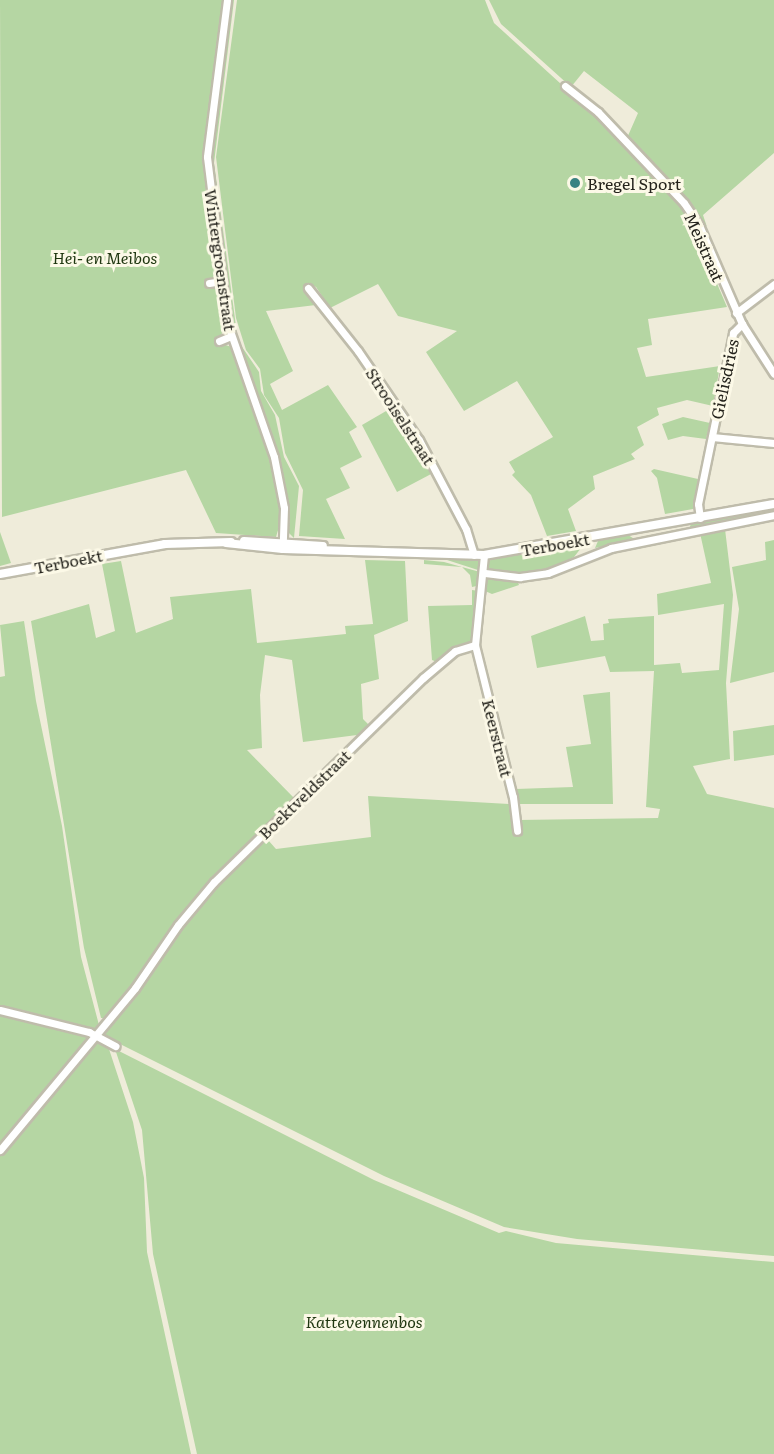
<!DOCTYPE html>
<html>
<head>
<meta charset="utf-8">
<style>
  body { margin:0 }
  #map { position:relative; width:774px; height:1454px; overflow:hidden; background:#efecda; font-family:Literata,serif }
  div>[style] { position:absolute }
  .green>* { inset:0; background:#b5d6a3 }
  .roads { filter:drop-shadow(2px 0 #bfbcab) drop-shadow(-2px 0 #bfbcab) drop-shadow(0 2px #bfbcab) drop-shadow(0 -2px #bfbcab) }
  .minor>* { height:7px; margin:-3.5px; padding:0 3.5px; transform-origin:3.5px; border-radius:3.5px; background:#fff }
  .major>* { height:8px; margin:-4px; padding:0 4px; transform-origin:4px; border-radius:4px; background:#fff }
  .dots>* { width:16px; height:16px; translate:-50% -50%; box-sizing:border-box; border:3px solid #fcf9e7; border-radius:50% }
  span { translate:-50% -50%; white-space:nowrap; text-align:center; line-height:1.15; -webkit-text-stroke:6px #fcf9e7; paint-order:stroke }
  .poi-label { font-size:16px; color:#24231c }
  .left { translate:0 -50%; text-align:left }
  .street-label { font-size:16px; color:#24231c }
  .park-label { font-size:16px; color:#1e360f; font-style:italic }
</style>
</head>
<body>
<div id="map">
  <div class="green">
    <div style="clip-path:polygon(0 0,223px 0,204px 159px,217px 272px,211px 280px,220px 293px,225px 330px,218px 338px,219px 343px,232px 347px,270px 453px,280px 498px,281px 520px,276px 537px,216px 533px,186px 470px,2px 517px)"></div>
    <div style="clip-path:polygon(231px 0,234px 0,214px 163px,238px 341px,259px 372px,261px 391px,275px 415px,284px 457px,299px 486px,294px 538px,287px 531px,284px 482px,277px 454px,230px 321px,213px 183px,210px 154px)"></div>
    <div style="clip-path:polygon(237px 0,485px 0,494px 23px,617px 135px,687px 213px,727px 307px,648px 319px,652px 345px,637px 348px,646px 377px,720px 366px,713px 406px,687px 400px,657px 408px,659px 415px,637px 427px,644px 445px,631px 454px,635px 459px,593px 476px,595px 489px,568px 509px,576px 531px,547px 536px,531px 495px,512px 475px,515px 472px,509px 462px,553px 437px,517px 381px,464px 411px,426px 352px,457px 331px,398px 316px,378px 284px,330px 308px,316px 287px,309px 284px,303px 288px,316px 305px,266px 311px,293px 371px,270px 384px,282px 410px,328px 385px,357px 427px,349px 432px,362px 457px,340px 468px,350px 488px,326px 499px,345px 539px,299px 536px,303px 490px,285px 453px,279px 418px,264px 395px,260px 369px,246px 350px,236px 318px,216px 157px)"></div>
    <div style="clip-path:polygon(489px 0,774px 0,774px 153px,703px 215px,707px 227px,685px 198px,627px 138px,638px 113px,584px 71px,571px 87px,501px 24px)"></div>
    <div style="clip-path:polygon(393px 407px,433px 473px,397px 492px,362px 425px)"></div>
    <div style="clip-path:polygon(683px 417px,710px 423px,706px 439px,683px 436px,668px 440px,662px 424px)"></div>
    <div style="clip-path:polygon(654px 469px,698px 479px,693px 509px,665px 514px,657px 478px,651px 471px)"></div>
    <div style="clip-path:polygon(750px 512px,758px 516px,689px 529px,691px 524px)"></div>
    <div style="clip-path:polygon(725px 529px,733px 595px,726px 683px,730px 759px,693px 766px,707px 794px,774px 808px,774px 1256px,577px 1239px,504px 1227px,384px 1176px,100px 1034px,214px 887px,321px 782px,324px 785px,268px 840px,276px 849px,371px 837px,368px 796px,509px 804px,513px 830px,520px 830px,518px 820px,658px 818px,660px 809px,646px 807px,654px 671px,610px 672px,605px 656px,537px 668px,531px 636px,585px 616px,591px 641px,604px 640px,603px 624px,609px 623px,608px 619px,654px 616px,654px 665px,680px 663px,682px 673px,719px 670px,724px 604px,658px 615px,657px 594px,711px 583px,700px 533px)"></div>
    <div style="clip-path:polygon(0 532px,11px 563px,0 566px)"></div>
    <div style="clip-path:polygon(628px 535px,636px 540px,595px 548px,598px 541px)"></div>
    <div style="clip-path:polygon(774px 540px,774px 672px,730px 683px,739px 609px,732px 567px,766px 560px,765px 542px)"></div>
    <div style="clip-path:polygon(585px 543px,574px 557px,549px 571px,528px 574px,487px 570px,487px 562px,494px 558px)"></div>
    <div style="clip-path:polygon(424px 558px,473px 558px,480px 561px,481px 571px,447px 560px)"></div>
    <div style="clip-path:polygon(365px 560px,405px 561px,408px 621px,374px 635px,379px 679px,361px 684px,363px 719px,368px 724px,373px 723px,343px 753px,357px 735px,303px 742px,292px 660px,265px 655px,260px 695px,262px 748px,247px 750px,294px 798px,226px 865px,128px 993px,107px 1018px,101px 1018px,84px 948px,31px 621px,89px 604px,96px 638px,115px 631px,102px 564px,121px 561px,136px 633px,173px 619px,170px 597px,251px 589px,257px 643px,346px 634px,345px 626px,373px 624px)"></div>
    <div style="clip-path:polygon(424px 560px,444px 562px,480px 572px,481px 585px,472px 587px,470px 575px,462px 567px,424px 564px)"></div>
    <div style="clip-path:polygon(486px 576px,516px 578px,519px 585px,492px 594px,485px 591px)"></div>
    <div style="clip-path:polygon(472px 590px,479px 591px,471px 642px,437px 662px,432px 660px,428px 606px,472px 605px)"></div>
    <div style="clip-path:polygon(24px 621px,36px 701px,62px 826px,81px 957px,99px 1025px,94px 1032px,0 1007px,0 677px,5px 676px,0 625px)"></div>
    <div style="clip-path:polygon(610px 692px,613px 804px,517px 804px,516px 789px,573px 787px,566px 747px,591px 744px,583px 695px)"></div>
    <div style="clip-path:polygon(774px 725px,774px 755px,734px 761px,733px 731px)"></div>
    <div style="clip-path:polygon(0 1014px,86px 1036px,108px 1046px,133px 1122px,144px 1178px,147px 1252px,191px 1454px,0 1454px)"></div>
    <div style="clip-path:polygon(115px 1049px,374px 1180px,499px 1233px,506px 1231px,556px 1243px,774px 1262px,774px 1454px,197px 1454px,153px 1254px,142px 1130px)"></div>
  </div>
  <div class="roads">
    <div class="minor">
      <div style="left:227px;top:0;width:158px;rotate:97.3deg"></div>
      <div style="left:207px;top:157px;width:169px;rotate:82.9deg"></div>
      <div style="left:228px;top:325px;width:140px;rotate:70.8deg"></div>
      <div style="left:274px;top:457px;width:52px;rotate:78.9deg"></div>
      <div style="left:284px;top:508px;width:38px;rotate:92deg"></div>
      <div style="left:565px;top:86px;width:42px;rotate:38.2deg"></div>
      <div style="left:598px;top:112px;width:125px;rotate:46.6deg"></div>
      <div style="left:684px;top:203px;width:27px;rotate:56deg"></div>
      <div style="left:699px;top:225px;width:108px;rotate:66.5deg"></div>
      <div style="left:742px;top:324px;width:59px;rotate:57.4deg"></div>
      <div style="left:209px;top:283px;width:12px;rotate:-9deg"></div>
      <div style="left:308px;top:288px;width:80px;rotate:51.6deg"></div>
      <div style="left:358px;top:351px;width:108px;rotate:55.6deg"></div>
      <div style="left:419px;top:440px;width:101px;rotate:62.2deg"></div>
      <div style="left:466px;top:529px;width:27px;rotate:73deg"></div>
      <div style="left:736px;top:313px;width:48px;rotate:-37.3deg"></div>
      <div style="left:219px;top:341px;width:13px;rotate:-23deg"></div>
      <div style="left:712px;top:437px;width:62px;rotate:5.5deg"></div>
      <div style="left:700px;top:518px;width:14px;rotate:-98deg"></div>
      <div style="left:698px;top:504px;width:175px;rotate:-78.4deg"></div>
      <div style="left:733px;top:333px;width:13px;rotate:-45deg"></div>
      <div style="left:484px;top:555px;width:90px;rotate:95.7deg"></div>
      <div style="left:475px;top:645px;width:157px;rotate:76deg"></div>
      <div style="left:513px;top:797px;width:34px;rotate:83deg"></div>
      <div style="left:485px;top:573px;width:35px;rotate:7deg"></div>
      <div style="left:520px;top:577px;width:28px;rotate:-8deg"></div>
      <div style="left:548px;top:573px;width:68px;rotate:-21.6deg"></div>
      <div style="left:611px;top:548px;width:166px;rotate:-11.4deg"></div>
      <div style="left:0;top:1010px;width:92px;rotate:13.9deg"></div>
      <div style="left:89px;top:1032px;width:30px;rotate:28deg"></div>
      <div style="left:0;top:1150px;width:211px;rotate:-50.2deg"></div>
      <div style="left:135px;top:988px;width:76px;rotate:-55.7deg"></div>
      <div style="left:178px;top:925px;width:56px;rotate:-50.1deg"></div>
      <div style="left:214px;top:882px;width:292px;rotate:-44.3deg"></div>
      <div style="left:423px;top:678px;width:42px;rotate:-40.2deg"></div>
      <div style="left:455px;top:651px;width:21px;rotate:-17deg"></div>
    </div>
    <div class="major">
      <div style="left:244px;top:541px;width:79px;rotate:3.6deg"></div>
      <div style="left:226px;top:543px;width:57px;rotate:6deg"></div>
      <div style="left:283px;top:549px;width:201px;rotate:1.7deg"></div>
      <div style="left:484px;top:555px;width:294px;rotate:-10deg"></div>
      <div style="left:0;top:574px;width:168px;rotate:-10.3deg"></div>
      <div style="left:165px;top:544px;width:66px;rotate:-1.7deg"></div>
    </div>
  </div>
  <div class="dots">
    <div style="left:575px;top:183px;background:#3a8382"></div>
  </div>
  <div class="poi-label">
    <span class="left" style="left:587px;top:183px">Bregel Sport</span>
  </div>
  <div class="street-label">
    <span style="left:705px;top:247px;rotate:66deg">Meistraat</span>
    <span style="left:221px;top:260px;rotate:82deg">Wintergroenstraat</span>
    <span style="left:724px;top:379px;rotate:-78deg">Gielisdries</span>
    <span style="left:401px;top:416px;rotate:57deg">Strooiselstraat</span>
    <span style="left:555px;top:544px;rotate:-10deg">Terboekt</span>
    <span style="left:68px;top:561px;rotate:-11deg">Terboekt</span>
    <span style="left:498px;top:738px;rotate:76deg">Keerstraat</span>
    <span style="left:304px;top:794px;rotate:-44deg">Boektveldstraat</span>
  </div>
  <div class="park-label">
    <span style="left:105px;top:257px">Hei- en Meibos</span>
    <span style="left:364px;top:1321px">Kattevennenbos</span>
  </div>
</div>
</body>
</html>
